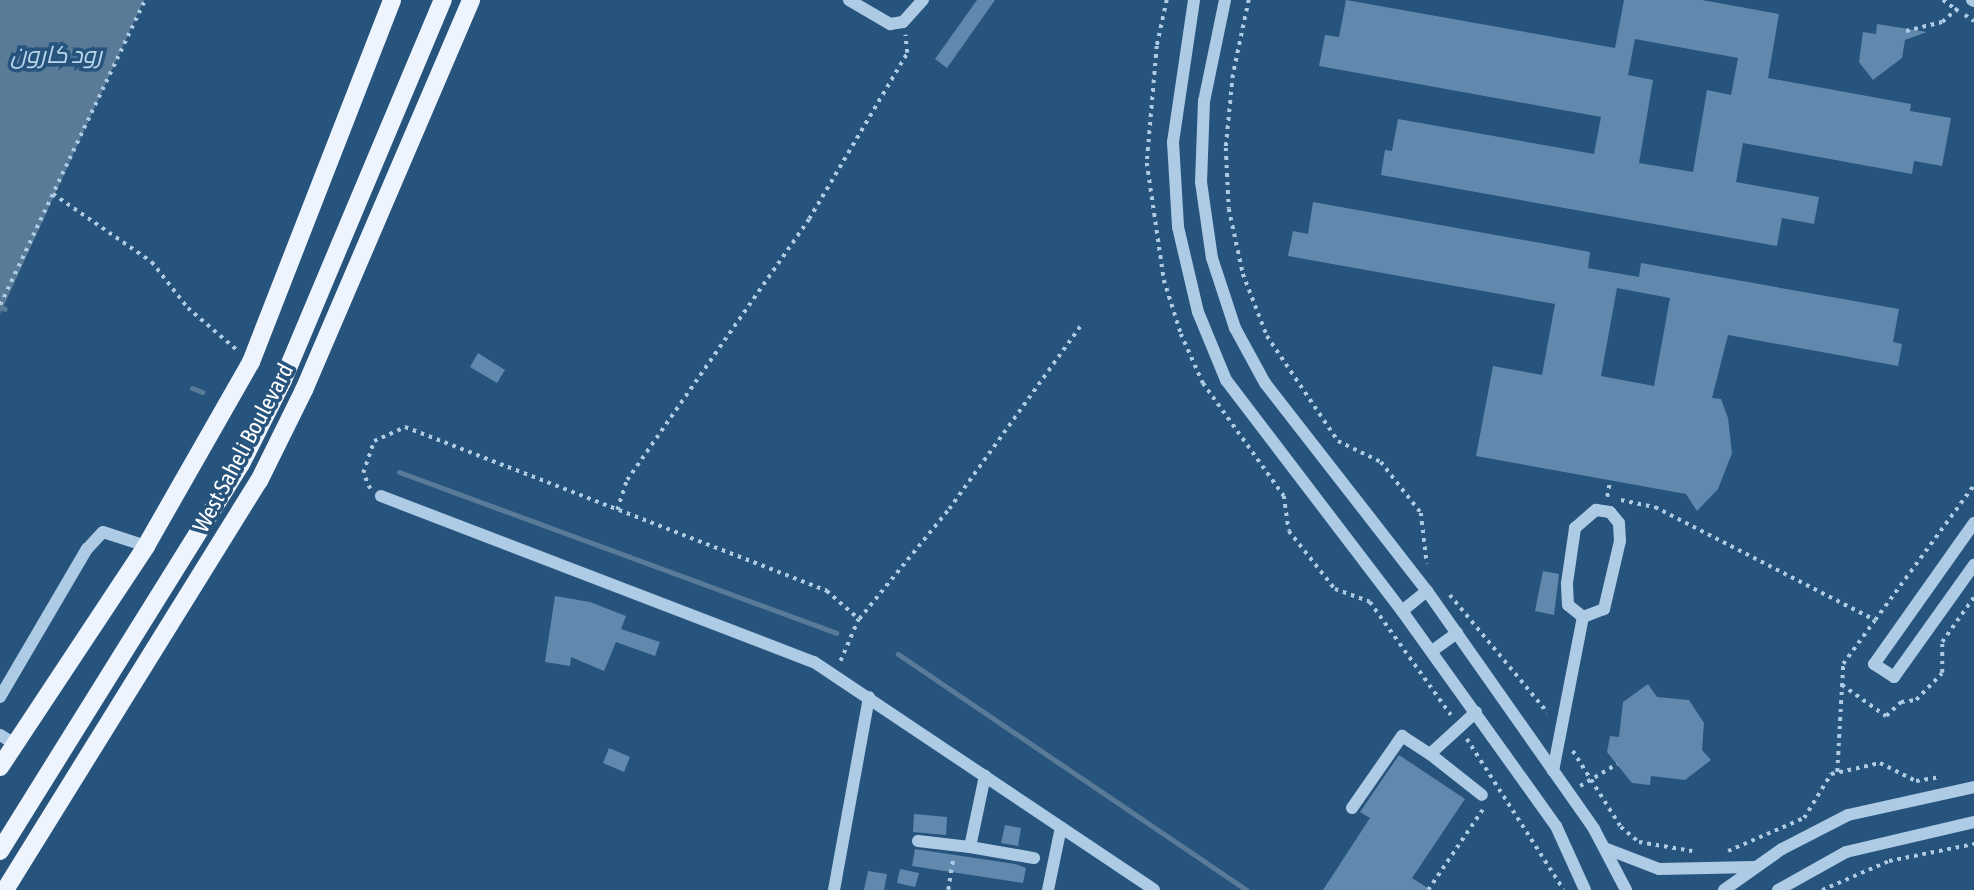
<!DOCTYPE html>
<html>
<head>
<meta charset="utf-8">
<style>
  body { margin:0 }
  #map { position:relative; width:1974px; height:890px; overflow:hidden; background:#27547d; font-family:"Asap Condensed",Cairo,sans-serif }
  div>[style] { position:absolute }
  .water>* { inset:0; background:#5a7b97 }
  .stream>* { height:5px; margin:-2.5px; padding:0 2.5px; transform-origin:2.5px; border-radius:2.5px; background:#5a7b97 }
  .building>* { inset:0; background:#6089ad }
  .path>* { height:3.5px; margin-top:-1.75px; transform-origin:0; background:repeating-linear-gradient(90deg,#adcbe5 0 3.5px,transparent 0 8.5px) }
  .minor>* { height:12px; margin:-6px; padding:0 6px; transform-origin:6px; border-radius:6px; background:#adcbe5 }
  .major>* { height:18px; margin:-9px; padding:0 9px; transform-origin:9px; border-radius:9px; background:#edf4fd }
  span { translate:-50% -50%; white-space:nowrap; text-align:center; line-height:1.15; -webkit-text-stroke:7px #27547d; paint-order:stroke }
  .street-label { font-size:23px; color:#fff }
  .water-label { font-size:24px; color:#b8d5ec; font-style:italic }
</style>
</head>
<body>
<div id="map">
  <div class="water">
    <div style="clip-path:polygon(0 0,144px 0,0 314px)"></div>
  </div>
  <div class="stream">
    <div style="left:0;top:307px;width:5px;rotate:22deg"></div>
    <div style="left:192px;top:388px;width:11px;rotate:22deg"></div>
    <div style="left:399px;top:472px;width:466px;rotate:20.2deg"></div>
    <div style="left:898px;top:654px;width:421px;rotate:34.1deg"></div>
  </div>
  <div class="building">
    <div style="clip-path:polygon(977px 0,995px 0,947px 68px,935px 59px)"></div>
    <div style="clip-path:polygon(evenodd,1346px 0,1615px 48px,1624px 0,1702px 0,1779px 14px,1768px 78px,1911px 104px,1910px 111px,1951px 118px,1942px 166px,1914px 161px,1912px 174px,1743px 143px,1736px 182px,1819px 197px,1814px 224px,1782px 218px,1777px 246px,1381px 175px,1385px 150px,1392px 151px,1398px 119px,1594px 154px,1601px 117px,1319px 66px,1325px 35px,1339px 37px,1346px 0,1635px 39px,1738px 58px,1731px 95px,1707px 90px,1693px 172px,1639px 163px,1653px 80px,1628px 75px,1635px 39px)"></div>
    <div style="clip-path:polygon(1877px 24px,1927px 32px,1905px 40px,1902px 58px,1873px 80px,1859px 62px,1863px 32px,1876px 34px)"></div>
    <div style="clip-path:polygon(evenodd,1313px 202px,1590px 252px,1588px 268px,1639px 277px,1641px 263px,1899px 309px,1893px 342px,1902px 344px,1898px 366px,1728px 335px,1712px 398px,1721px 399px,1728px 418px,1732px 453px,1718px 489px,1697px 511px,1686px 494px,1476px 456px,1493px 366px,1542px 375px,1555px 304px,1288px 256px,1293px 231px,1308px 234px,1313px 202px,1617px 288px,1670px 298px,1654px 386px,1601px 376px,1617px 288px)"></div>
    <div style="clip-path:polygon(478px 353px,505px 370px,497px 383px,470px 367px)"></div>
    <div style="clip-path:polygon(1543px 571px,1559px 574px,1554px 615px,1535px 611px)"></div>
    <div style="clip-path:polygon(555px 596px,590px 602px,626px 616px,621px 629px,660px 642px,655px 656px,616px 642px,604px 671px,571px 657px,570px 666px,545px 662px)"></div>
    <div style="clip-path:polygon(1648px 684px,1657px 697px,1689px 700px,1704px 723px,1702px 750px,1711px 760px,1685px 780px,1651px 776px,1650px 785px,1632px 783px,1607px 752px,1610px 736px,1619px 737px,1623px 702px)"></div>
    <div style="clip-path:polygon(609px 748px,630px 757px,624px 772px,603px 763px)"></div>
    <div style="clip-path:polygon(1399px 755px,1465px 799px,1412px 878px,1431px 890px,1323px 890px,1370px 818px,1360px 812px)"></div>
    <div style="clip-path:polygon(914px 814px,947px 817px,946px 835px,913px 832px)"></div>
    <div style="clip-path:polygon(1005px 825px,1021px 828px,1018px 846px,1001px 843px)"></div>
    <div style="clip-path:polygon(915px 849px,1015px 864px,1026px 868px,1023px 883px,912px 866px)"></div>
    <div style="clip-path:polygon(900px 869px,919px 873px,915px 887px,897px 883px)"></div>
    <div style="clip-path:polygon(868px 871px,887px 874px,884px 890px,864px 890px)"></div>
  </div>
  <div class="path">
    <div style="left:1167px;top:0;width:47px;rotate:102.3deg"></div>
    <div style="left:1157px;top:46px;width:117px;rotate:94.9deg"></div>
    <div style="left:1147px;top:163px;width:118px;rotate:81.7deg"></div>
    <div style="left:1164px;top:280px;width:57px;rotate:72.5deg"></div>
    <div style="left:1181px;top:334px;width:54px;rotate:65.8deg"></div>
    <div style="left:1203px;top:383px;width:139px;rotate:54.4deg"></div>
    <div style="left:1284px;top:496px;width:35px;rotate:82deg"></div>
    <div style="left:1289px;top:531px;width:74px;rotate:51.6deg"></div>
    <div style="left:1335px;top:589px;width:37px;rotate:20deg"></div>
    <div style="left:1370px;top:602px;width:139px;rotate:54.4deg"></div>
    <div style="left:1249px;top:0;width:77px;rotate:102deg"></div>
    <div style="left:1233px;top:75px;width:73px;rotate:95.5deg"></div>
    <div style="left:1226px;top:148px;width:61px;rotate:87.2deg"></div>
    <div style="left:1229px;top:209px;width:66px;rotate:77.8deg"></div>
    <div style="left:1243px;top:274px;width:66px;rotate:68.8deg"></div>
    <div style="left:1267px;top:336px;width:127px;rotate:55.9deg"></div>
    <div style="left:1338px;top:441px;width:48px;rotate:26deg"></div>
    <div style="left:1381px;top:462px;width:65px;rotate:51.9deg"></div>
    <div style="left:1421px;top:513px;width:51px;rotate:83.3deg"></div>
    <div style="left:1943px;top:0;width:19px;rotate:36deg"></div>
    <div style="left:1965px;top:15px;width:11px;rotate:34deg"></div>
    <div style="left:1906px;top:31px;width:37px;rotate:-14deg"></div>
    <div style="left:1942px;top:22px;width:23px;rotate:-41deg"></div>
    <div style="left:53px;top:194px;width:120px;rotate:34.5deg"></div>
    <div style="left:152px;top:262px;width:58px;rotate:52deg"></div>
    <div style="left:188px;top:308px;width:65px;rotate:40.6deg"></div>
    <div style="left:0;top:305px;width:338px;rotate:-64.6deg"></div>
    <div style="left:370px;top:489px;width:17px;rotate:-114deg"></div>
    <div style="left:363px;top:473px;width:34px;rotate:-71deg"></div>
    <div style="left:374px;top:441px;width:34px;rotate:-24deg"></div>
    <div style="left:405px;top:427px;width:453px;rotate:21.2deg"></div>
    <div style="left:827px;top:591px;width:43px;rotate:41.2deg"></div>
    <div style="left:859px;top:619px;width:48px;rotate:113.4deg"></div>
    <div style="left:1607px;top:497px;width:17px;rotate:-80deg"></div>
    <div style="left:1621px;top:500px;width:35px;rotate:12deg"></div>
    <div style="left:1655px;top:507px;width:247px;rotate:27.2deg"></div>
    <div style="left:1875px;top:620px;width:167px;rotate:-53.7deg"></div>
    <div style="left:617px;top:510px;width:32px;rotate:-72deg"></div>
    <div style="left:627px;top:480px;width:318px;rotate:-55.1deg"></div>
    <div style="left:809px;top:219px;width:193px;rotate:-59.4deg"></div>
    <div style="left:907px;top:53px;width:18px;rotate:-96deg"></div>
    <div style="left:1450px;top:595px;width:153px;rotate:50.3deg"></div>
    <div style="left:859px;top:619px;width:142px;rotate:-50.7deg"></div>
    <div style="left:949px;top:509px;width:226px;rotate:-54.3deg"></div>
    <div style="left:1842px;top:685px;width:54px;rotate:35.2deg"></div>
    <div style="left:1886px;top:716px;width:21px;rotate:-43deg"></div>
    <div style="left:1901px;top:702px;width:15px;rotate:-8deg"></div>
    <div style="left:1916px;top:700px;width:37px;rotate:-46deg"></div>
    <div style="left:1942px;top:673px;width:31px;rotate:-90deg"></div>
    <div style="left:1942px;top:642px;width:55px;rotate:-54.6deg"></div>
    <div style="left:1467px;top:739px;width:179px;rotate:57.3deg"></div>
    <div style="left:1573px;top:751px;width:90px;rotate:57.7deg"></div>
    <div style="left:1621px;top:827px;width:23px;rotate:40deg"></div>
    <div style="left:1639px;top:842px;width:54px;rotate:9.6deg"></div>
    <div style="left:1837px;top:772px;width:108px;rotate:-86.8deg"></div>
    <div style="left:1843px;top:664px;width:54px;rotate:-54deg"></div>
    <div style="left:1580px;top:786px;width:43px;rotate:-30.7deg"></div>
    <div style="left:1728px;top:851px;width:83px;rotate:-23.5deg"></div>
    <div style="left:1804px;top:818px;width:52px;rotate:-58.5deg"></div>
    <div style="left:1831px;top:774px;width:50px;rotate:-12.7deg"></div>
    <div style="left:1880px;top:763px;width:40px;rotate:26.6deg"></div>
    <div style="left:1916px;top:781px;width:25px;rotate:-9deg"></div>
    <div style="left:948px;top:890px;width:32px;rotate:-81deg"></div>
    <div style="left:1428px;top:890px;width:98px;rotate:-55.8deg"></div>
    <div style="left:1822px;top:890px;width:73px;rotate:-23.4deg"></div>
    <div style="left:1889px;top:861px;width:87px;rotate:-11.3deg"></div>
  </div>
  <div class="minor">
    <div style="left:849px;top:0;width:48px;rotate:30.3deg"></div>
    <div style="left:890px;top:24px;width:13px;rotate:-9deg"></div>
    <div style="left:903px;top:22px;width:30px;rotate:-48deg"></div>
    <div style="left:1194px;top:0;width:144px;rotate:98.4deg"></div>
    <div style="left:1173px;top:142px;width:85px;rotate:86.6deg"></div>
    <div style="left:1178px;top:227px;width:87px;rotate:76.8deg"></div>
    <div style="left:1198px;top:312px;width:74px;rotate:67.6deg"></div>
    <div style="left:1226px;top:380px;width:290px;rotate:52.7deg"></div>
    <div style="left:1402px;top:611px;width:264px;rotate:54.4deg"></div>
    <div style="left:1556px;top:826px;width:70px;rotate:65.6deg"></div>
    <div style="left:1225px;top:0;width:103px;rotate:101.7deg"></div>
    <div style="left:1204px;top:101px;width:81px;rotate:92.1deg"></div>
    <div style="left:1201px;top:182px;width:77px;rotate:81.8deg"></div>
    <div style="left:1212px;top:258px;width:74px;rotate:71.8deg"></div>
    <div style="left:1235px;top:328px;width:63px;rotate:61.4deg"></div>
    <div style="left:1265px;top:383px;width:264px;rotate:52.1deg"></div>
    <div style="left:1427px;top:591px;width:291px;rotate:54.9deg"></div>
    <div style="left:1594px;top:829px;width:69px;rotate:62.3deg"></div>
    <div style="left:1972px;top:0;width:2px;rotate:27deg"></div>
    <div style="left:381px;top:496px;width:464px;rotate:21deg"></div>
    <div style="left:814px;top:662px;width:409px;rotate:33.8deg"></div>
    <div style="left:1596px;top:510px;width:14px;rotate:8deg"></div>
    <div style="left:1610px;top:512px;width:14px;rotate:51deg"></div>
    <div style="left:1619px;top:523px;width:18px;rotate:87deg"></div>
    <div style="left:1620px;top:541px;width:70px;rotate:103.2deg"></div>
    <div style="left:1604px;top:609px;width:22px;rotate:159deg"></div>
    <div style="left:1583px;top:617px;width:19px;rotate:-141deg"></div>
    <div style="left:1568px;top:605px;width:22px;rotate:-93deg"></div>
    <div style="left:1567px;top:583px;width:56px;rotate:-81.7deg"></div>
    <div style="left:1575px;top:528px;width:28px;rotate:-41deg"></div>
    <div style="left:1974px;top:523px;width:173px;rotate:125.3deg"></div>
    <div style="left:1874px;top:664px;width:24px;rotate:33deg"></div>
    <div style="left:1894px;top:677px;width:138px;rotate:-54.5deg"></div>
    <div style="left:1402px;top:611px;width:32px;rotate:-39deg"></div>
    <div style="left:1432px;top:651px;width:31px;rotate:-36deg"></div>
    <div style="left:0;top:697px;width:172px;rotate:-59.6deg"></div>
    <div style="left:87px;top:549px;width:23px;rotate:-47deg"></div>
    <div style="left:103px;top:532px;width:45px;rotate:18deg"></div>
    <div style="left:1476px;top:712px;width:62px;rotate:137.6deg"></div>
    <div style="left:1430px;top:754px;width:66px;rotate:38.3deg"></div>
    <div style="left:0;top:735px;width:17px;rotate:31deg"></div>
    <div style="left:1553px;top:771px;width:157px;rotate:-79deg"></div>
    <div style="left:1352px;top:808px;width:88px;rotate:-55.2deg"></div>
    <div style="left:1402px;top:736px;width:33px;rotate:33deg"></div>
    <div style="left:918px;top:841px;width:52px;rotate:6.6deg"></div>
    <div style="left:970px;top:847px;width:73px;rotate:-78.1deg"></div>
    <div style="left:970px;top:847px;width:65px;rotate:9.8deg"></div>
    <div style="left:1607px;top:849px;width:56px;rotate:21deg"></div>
    <div style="left:1659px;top:869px;width:95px;rotate:-1.2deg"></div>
    <div style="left:834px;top:890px;width:196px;rotate:-79.7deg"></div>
    <div style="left:1048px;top:890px;width:64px;rotate:-78.3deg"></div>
    <div style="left:1724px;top:890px;width:71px;rotate:-35.3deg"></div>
    <div style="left:1782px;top:849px;width:74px;rotate:-27.3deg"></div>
    <div style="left:1848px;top:815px;width:129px;rotate:-12.5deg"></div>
    <div style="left:1778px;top:890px;width:78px;rotate:-29.2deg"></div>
    <div style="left:1846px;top:852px;width:131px;rotate:-13.2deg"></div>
  </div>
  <div class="major">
    <div style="left:0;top:767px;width:265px;rotate:-56.5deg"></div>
    <div style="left:146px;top:546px;width:212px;rotate:-60.3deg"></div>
    <div style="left:251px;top:362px;width:388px;rotate:-68.7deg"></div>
    <div style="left:0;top:851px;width:456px;rotate:-58.1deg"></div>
    <div style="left:241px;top:464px;width:94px;rotate:-63.4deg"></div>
    <div style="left:283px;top:380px;width:412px;rotate:-67.2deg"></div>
    <div style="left:5px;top:890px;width:481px;rotate:-58.2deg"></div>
    <div style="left:259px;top:481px;width:102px;rotate:-63.7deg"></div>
    <div style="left:304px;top:390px;width:424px;rotate:-66.8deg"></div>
  </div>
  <div class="street-label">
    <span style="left:243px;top:448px;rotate:-62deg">West Saheli Boulevard</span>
  </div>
  <div class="water-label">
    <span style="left:56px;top:55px">رود کارون</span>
  </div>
</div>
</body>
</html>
